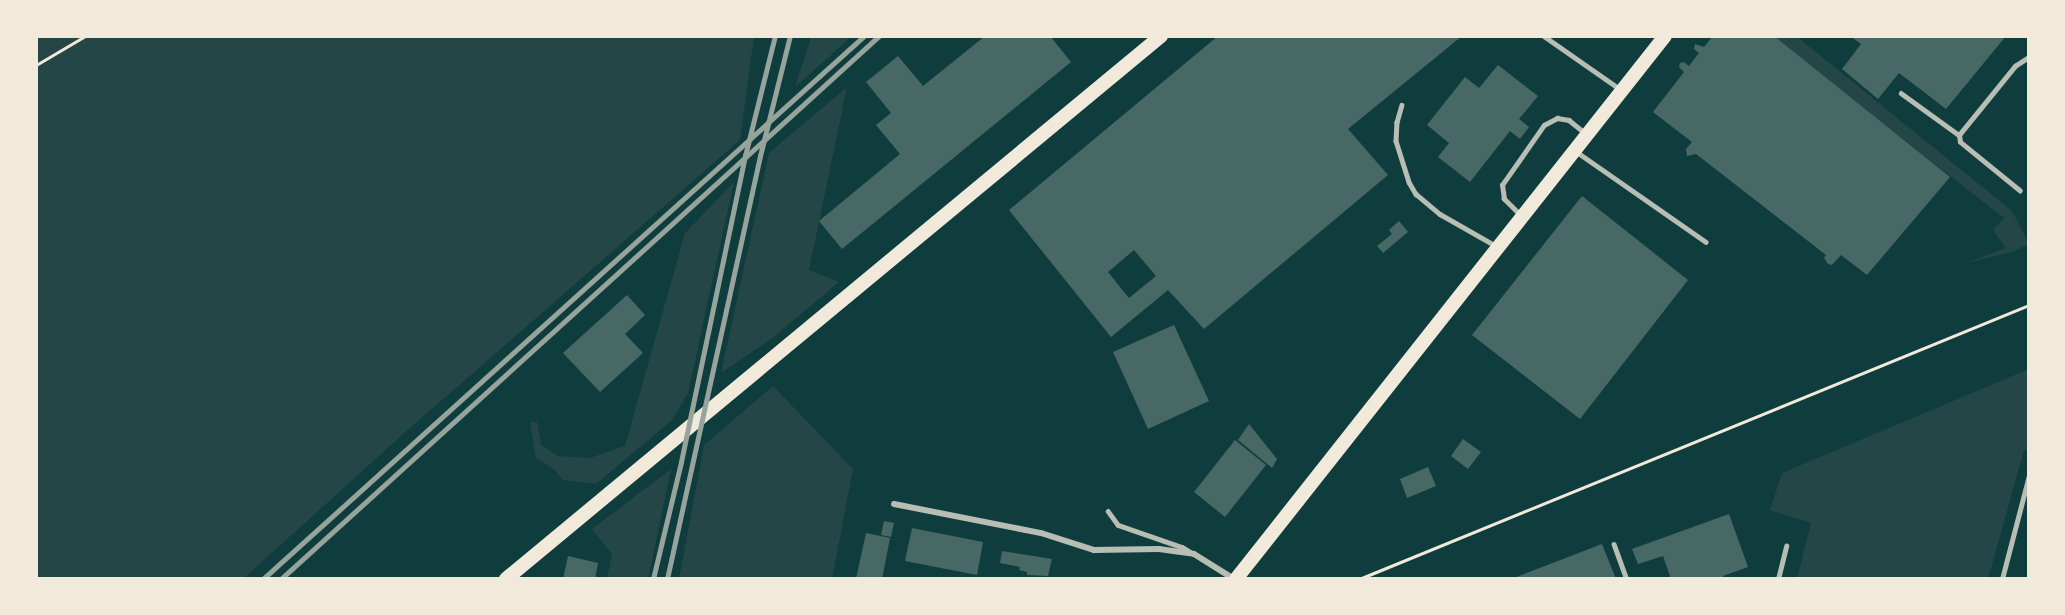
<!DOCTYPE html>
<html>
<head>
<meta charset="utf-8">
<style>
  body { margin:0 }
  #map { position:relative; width:2065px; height:615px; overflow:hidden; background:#0f3d3e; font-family:Arial,sans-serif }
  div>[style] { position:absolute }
  .green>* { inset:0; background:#244646 }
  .building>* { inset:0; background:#486865 }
  .path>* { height:3px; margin:-1.5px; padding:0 1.5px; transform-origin:1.5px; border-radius:1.5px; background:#f1e9da }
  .service>* { height:4.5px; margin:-2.25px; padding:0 2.25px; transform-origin:2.25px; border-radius:2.25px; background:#b8beb3 }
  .minor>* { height:6px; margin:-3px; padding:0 3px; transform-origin:3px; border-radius:3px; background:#b8beb3 }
  .primary>* { height:14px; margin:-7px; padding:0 7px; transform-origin:7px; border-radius:7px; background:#f1e9da }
  .rail>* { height:4.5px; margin:-2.25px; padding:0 2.25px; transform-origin:2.25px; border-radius:2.25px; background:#97a49c }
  span { translate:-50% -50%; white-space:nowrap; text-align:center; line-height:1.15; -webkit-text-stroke:4.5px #f1e9da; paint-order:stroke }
  .frame { position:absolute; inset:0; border:38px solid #f1e9da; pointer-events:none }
</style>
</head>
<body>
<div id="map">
  <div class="green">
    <div style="clip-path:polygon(36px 36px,754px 36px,740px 140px,402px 435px,243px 579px,36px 579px)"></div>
    <div style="clip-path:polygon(811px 36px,852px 36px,795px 87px,809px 44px)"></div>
    <div style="clip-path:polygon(1771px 36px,1796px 36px,2012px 211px,2029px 244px,2012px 252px,1966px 263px,2006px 248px,1993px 230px,2004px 218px)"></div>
    <div style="clip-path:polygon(847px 87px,809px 270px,839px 282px,771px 339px,721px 373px,769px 153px)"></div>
    <div style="clip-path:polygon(734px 182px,688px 393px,672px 420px,596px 484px,563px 480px,555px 470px,536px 458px,530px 422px,537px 422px,541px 445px,558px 456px,590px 458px,625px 446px,685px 233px)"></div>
    <div style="clip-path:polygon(2029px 369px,2029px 451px,2024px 450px,1988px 579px,1797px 579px,1811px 523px,1770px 510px,1782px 473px)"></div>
    <div style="clip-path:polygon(773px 386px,853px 469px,832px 579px,679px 579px,704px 445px)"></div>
    <div style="clip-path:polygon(671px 469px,648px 579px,607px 579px,612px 554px,592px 529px)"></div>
  </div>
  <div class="building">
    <div style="clip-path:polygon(985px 36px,1050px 36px,1071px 62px,842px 249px,819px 221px,900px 154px,876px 125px,891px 113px,866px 82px,898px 56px,923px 86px)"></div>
    <div style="clip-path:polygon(evenodd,1218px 36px,1462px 36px,1348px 129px,1388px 175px,1204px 329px,1168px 290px,1111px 337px,1009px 210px,1218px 36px,1134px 250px,1156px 276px,1129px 298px,1108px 272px,1134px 250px)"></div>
    <div style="clip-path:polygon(1713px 36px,1774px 36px,1950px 177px,1867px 275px,1841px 255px,1832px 265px,1828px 264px,1824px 258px,1826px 255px,1696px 154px,1687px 156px,1686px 149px,1692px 142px,1653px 112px,1684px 72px,1679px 67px,1680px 63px,1684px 62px,1689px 66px,1699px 53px,1694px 49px,1695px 44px,1704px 47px)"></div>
    <div style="clip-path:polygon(1850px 36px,2006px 36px,1946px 109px,1899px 73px,1878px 99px,1842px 69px,1861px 44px)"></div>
    <div style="clip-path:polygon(1498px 65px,1538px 96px,1519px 119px,1529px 127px,1520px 139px,1510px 131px,1470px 182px,1438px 157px,1449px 143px,1427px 125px,1465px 77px,1479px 88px)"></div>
    <div style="clip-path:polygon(1582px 196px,1688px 280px,1580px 419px,1472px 335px)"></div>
    <div style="clip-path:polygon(1399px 221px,1408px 232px,1383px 253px,1377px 246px,1392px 234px,1389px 230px)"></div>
    <div style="clip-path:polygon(627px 295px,645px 315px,625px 334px,643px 353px,600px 392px,563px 353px)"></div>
    <div style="clip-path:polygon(1174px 325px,1209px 401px,1148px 429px,1113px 352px)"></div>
    <div style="clip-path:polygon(1249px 424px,1277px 459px,1272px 468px,1238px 440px)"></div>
    <div style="clip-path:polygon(1463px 439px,1481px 452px,1468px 469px,1451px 456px)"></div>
    <div style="clip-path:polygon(1235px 440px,1266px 465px,1225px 517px,1194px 492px)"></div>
    <div style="clip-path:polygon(1428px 467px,1436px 486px,1407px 498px,1400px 479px)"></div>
    <div style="clip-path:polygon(1729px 514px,1748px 567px,1723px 576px,1724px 579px,1671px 579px,1663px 556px,1638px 564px,1632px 549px)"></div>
    <div style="clip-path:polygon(884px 521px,894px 523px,891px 537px,881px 535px)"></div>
    <div style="clip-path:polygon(912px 528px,983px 542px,977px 575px,905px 561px)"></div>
    <div style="clip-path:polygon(866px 533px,890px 538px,882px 579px,856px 579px)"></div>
    <div style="clip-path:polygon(1602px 544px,1616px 579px,1511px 579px)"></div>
    <div style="clip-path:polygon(1002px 551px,1052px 559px,1048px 576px,1027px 575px,1027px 572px,1019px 570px,1020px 567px,1000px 563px)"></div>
    <div style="clip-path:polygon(568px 556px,598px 563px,595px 579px,563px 579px)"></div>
  </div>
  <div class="path">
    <div style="left:36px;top:65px;width:57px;rotate:-30.6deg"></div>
    <div style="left:1359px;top:579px;width:724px;rotate:-22.24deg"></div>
  </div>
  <div class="service">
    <div style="left:1544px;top:36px;width:93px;rotate:34.9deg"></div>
    <div style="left:1901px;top:93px;width:72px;rotate:35.9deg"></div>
    <div style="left:1402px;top:105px;width:18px;rotate:106deg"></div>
    <div style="left:1397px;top:122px;width:19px;rotate:93deg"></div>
    <div style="left:1396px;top:141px;width:43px;rotate:72.4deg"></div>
    <div style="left:1409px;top:182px;width:14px;rotate:60deg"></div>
    <div style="left:1416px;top:194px;width:31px;rotate:40deg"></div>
    <div style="left:1440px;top:214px;width:64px;rotate:29.7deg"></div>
    <div style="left:1577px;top:152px;width:157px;rotate:34.9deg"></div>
    <div style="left:2020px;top:191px;width:77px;rotate:-140.8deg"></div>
    <div style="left:1960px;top:142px;width:7px;rotate:-98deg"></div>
    <div style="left:1959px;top:135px;width:89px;rotate:-50.9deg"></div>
    <div style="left:2015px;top:66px;width:17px;rotate:-33deg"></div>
    <div style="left:1520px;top:215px;width:23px;rotate:-135deg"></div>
    <div style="left:1504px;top:199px;width:14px;rotate:-98deg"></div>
    <div style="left:1502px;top:185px;width:73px;rotate:-55deg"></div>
    <div style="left:1544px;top:125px;width:15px;rotate:-28deg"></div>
    <div style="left:1557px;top:118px;width:12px;rotate:9deg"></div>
    <div style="left:1569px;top:120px;width:22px;rotate:39deg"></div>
    <div style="left:1108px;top:511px;width:17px;rotate:54deg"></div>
    <div style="left:1118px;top:525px;width:68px;rotate:19deg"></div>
    <div style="left:1182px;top:547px;width:12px;rotate:31deg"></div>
    <div style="left:1614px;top:544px;width:37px;rotate:70deg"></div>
    <div style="left:1778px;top:579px;width:34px;rotate:-76deg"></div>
    <div style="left:2002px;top:579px;width:107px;rotate:-75.4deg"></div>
  </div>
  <div class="minor">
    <div style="left:894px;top:504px;width:150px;rotate:11.2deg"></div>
    <div style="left:1041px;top:533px;width:56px;rotate:17.8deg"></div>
    <div style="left:1094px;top:550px;width:65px;rotate:-0.9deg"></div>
    <div style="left:1159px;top:549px;width:35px;rotate:8deg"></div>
    <div style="left:1194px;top:554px;width:47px;rotate:32deg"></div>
  </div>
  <div class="primary">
    <div style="left:506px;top:579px;width:851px;rotate:-39.66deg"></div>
    <div style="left:1236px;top:579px;width:692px;rotate:-51.69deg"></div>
  </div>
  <div class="rail">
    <div style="left:263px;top:579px;width:810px;rotate:-42.1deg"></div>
    <div style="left:281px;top:579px;width:808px;rotate:-42.24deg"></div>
    <div style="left:653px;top:579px;width:120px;rotate:-76.5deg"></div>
    <div style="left:681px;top:462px;width:313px;rotate:-78.2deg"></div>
    <div style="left:745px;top:156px;width:124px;rotate:-76deg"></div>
    <div style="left:667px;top:579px;width:433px;rotate:-77.6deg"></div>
    <div style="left:760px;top:156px;width:124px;rotate:-76deg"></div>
  </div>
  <div class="frame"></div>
</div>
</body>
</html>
